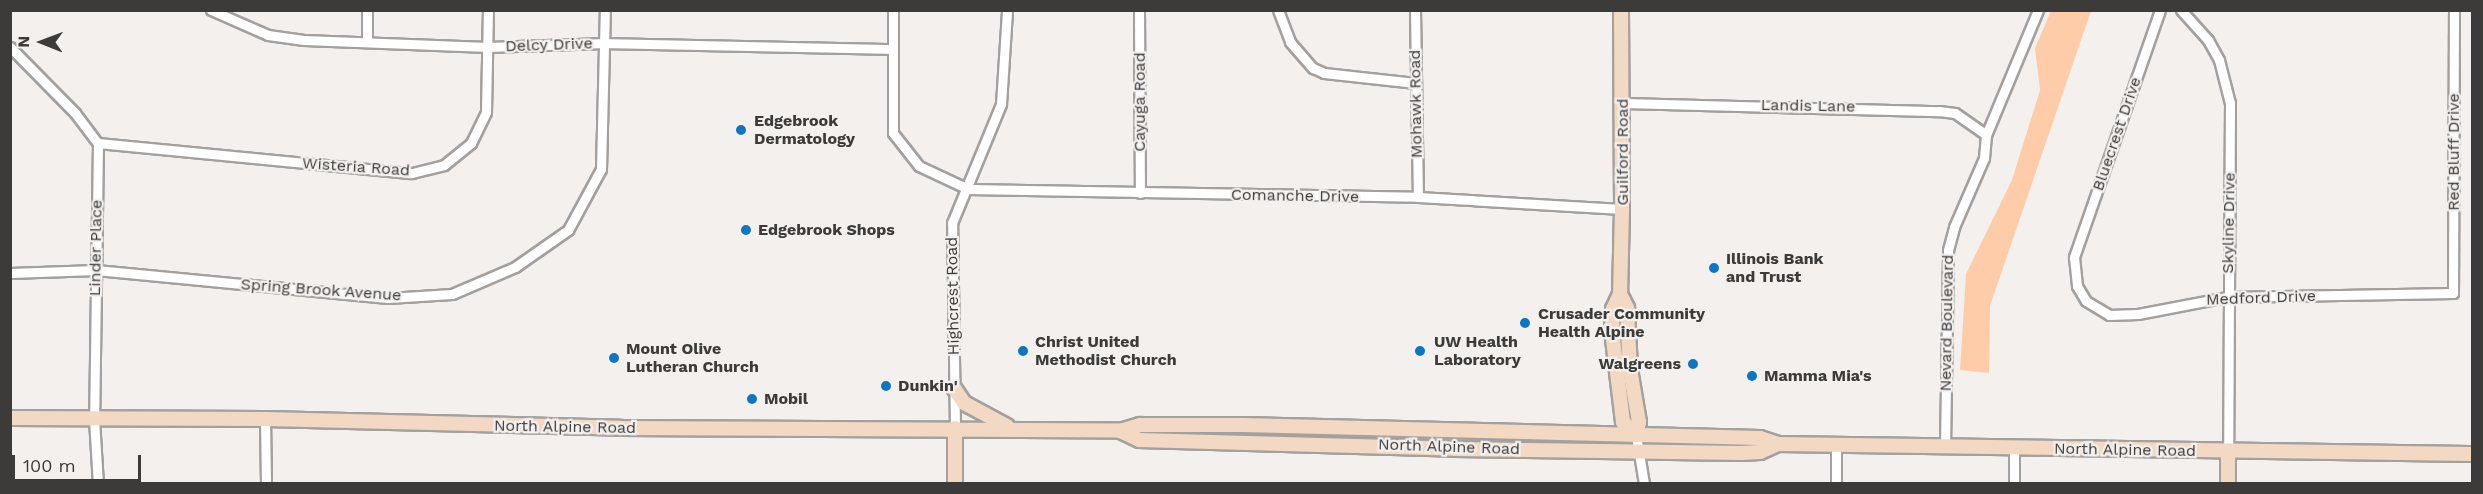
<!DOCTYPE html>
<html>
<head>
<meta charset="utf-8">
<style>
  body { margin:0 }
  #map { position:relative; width:2483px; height:494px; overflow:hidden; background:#f3f0ee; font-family:"Work Sans",sans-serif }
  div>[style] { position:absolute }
  .green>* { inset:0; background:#fecca8 }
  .roads { filter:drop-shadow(2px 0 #a3a09e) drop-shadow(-2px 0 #a3a09e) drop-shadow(0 2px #a3a09e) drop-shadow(0 -2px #a3a09e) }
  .street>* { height:9px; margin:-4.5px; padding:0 4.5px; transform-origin:4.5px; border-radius:4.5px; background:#fff }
  .secondary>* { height:14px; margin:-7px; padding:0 7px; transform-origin:7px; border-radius:7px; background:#f3d9c3 }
  .dots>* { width:16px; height:16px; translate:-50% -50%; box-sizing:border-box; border:3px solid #f3f0ee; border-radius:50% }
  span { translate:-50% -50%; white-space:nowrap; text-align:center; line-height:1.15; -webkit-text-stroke:4.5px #f3f0ee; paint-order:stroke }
  .street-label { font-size:16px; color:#3c3b3a }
  .poi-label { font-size:16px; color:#3c3b3a; font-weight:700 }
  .left { translate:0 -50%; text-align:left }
  .right { translate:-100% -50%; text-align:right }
  .frame { position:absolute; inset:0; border:12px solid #3c3b3a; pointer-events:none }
  .north { position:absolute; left:12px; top:12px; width:60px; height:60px; -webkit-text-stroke:4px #f3f0ee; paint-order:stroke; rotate:271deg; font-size:16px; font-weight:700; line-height:24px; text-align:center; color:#3c3b3a }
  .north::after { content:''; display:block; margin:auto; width:21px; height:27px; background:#3c3b3a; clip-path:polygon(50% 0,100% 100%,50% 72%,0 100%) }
  .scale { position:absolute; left:12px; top:455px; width:129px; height:27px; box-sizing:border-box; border:3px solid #3c3b3a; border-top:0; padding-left:8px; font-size:18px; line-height:21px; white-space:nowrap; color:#3c3b3a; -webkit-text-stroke:4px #f3f0ee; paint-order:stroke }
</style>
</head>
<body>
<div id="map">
  <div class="green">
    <div style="clip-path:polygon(2051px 11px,2091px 11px,1990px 306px,1989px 373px,1960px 370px,1966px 274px,2012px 180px,2040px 90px,2035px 48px)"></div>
  </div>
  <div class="roads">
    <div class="street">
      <div style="left:211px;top:10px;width:62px;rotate:23.7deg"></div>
      <div style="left:268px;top:35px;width:36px;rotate:8deg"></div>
      <div style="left:304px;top:40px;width:184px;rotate:2.2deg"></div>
      <div style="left:488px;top:47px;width:117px;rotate:-2deg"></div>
      <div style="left:605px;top:43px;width:288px;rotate:1.2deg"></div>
      <div style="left:367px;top:10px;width:31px;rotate:90deg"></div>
      <div style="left:893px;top:10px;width:123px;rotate:90deg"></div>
      <div style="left:893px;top:133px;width:42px;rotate:51.8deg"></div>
      <div style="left:919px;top:166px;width:54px;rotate:25.1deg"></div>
      <div style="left:968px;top:189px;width:450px;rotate:1deg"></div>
      <div style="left:1418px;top:197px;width:204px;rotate:3.4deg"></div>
      <div style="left:1139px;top:10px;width:183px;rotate:89.7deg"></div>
      <div style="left:1278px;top:10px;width:34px;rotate:69deg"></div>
      <div style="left:1290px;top:42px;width:35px;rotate:49deg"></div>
      <div style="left:1313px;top:68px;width:12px;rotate:24deg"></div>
      <div style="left:1324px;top:73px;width:92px;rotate:6.3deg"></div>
      <div style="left:1415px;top:10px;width:187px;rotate:89.1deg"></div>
      <div style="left:2160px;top:10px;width:262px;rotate:109.2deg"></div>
      <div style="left:2074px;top:257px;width:29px;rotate:84deg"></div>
      <div style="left:2077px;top:286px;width:17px;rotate:59deg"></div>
      <div style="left:2086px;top:301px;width:27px;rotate:31deg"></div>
      <div style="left:2109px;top:315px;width:29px;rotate:-2deg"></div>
      <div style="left:2138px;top:314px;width:91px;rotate:-10.8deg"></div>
      <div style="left:2227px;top:297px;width:226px;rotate:-1deg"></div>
      <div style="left:2453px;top:293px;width:283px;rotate:-89.8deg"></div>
      <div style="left:2181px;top:10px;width:40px;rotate:48deg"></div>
      <div style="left:2208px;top:40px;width:23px;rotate:61deg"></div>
      <div style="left:2219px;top:60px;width:44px;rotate:75.7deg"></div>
      <div style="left:2230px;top:103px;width:348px;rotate:90.3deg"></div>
      <div style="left:10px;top:47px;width:93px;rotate:45.4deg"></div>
      <div style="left:75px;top:113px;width:38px;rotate:53deg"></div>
      <div style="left:98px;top:143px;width:276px;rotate:90.8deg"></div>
      <div style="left:94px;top:419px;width:65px;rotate:86.5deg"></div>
      <div style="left:1624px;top:103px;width:315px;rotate:1.5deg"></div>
      <div style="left:1939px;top:111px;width:16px;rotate:7deg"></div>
      <div style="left:1955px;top:113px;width:38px;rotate:35deg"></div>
      <div style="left:98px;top:143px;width:315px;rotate:5.5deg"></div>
      <div style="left:412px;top:173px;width:33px;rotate:-14deg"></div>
      <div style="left:444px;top:165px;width:35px;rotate:-39deg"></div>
      <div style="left:471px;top:143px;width:34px;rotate:-64deg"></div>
      <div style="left:486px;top:112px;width:102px;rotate:-88.9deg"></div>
      <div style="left:10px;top:273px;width:86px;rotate:-2deg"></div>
      <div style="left:96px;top:270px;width:293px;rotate:5.5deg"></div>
      <div style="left:388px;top:298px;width:64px;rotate:-3.6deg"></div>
      <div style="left:452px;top:294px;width:69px;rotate:-23.2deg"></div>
      <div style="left:515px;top:267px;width:65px;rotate:-34.9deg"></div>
      <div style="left:568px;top:230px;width:69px;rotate:-61.6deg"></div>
      <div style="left:601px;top:169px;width:159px;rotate:-88.6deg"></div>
      <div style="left:265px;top:419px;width:65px;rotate:89.1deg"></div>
      <div style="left:955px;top:428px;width:205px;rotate:-90.8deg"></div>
      <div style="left:952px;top:223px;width:129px;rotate:-67.6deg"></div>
      <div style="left:1001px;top:104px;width:94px;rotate:-86.3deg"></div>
      <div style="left:1636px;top:435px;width:50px;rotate:80.7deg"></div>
      <div style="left:1836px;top:445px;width:39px;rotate:90deg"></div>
      <div style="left:1945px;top:447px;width:197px;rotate:-89.1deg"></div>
      <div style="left:1948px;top:250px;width:24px;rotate:-75deg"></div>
      <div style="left:1954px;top:227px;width:75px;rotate:-66.5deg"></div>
      <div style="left:1984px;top:158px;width:23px;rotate:-85deg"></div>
      <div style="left:1986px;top:135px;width:135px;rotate:-67.4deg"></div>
      <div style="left:2014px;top:448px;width:36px;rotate:90deg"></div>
    </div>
    <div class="secondary">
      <div style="left:1621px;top:10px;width:199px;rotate:89.7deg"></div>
      <div style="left:1622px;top:209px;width:85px;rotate:91.3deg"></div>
      <div style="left:1620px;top:294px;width:17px;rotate:115deg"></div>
      <div style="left:1613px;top:309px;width:22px;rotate:93deg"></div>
      <div style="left:1612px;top:331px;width:92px;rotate:83.1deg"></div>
      <div style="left:1623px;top:422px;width:18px;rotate:45deg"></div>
      <div style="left:1620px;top:294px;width:16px;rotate:63deg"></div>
      <div style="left:1627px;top:308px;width:61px;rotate:87.2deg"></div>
      <div style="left:1630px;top:369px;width:54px;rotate:80.4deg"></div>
      <div style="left:1639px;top:422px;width:13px;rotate:103deg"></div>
      <div style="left:954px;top:388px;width:18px;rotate:56deg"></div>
      <div style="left:964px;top:403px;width:49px;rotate:28.1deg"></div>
      <div style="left:10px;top:418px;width:255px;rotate:0.2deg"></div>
      <div style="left:265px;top:419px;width:356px;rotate:1.4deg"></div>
      <div style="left:621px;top:428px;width:499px;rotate:0.3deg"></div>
      <div style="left:1120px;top:431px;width:21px;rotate:-17deg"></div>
      <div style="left:1140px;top:425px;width:103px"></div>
      <div style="left:1243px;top:425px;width:517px;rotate:1.44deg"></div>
      <div style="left:1760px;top:438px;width:19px;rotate:18deg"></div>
      <div style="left:1778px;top:444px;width:694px;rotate:0.83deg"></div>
      <div style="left:955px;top:428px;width:56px;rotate:90deg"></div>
      <div style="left:1120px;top:431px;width:21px;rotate:25deg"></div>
      <div style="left:1139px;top:440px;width:316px;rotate:1.6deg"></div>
      <div style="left:1455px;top:449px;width:287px;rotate:0.8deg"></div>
      <div style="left:1742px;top:453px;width:18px;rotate:-3deg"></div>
      <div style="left:1760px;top:452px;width:20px;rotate:-24deg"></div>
      <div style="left:2228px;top:451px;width:33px;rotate:90deg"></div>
    </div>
  </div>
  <div class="dots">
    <div style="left:741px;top:130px;background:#0e76c1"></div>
    <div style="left:746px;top:230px;background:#0e76c1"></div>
    <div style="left:1714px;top:268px;background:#0e76c1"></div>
    <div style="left:1525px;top:323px;background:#0e76c1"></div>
    <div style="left:1023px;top:351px;background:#0e76c1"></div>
    <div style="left:1420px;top:351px;background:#0e76c1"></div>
    <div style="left:614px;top:358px;background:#0e76c1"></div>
    <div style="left:1693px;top:364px;background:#0e76c1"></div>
    <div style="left:1752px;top:376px;background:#0e76c1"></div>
    <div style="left:886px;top:386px;background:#0e76c1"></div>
    <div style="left:752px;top:399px;background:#0e76c1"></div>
  </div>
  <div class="street-label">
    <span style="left:549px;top:45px;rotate:-2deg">Delcy Drive</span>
    <span style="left:1140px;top:102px;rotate:-90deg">Cayuga Road</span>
    <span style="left:1416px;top:104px;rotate:-91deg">Mohawk Road</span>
    <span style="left:1808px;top:106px;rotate:1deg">Landis Lane</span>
    <span style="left:2117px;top:134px;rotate:-71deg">Bluecrest Drive</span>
    <span style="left:1623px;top:152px;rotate:-90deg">Guilford Road</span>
    <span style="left:2454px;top:152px;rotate:-90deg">Red Bluff Drive</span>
    <span style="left:356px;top:167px;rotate:4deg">Wisteria Road</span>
    <span style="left:1295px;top:196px;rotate:1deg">Comanche Drive</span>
    <span style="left:2229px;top:223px;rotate:-89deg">Skyline Drive</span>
    <span style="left:96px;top:248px;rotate:-89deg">Linder Place</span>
    <span style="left:321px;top:290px;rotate:4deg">Spring Brook Avenue</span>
    <span style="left:953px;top:296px;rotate:-91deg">Highcrest Road</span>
    <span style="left:2261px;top:298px;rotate:-2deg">Medford Drive</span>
    <span style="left:1947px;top:323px;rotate:-89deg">Nevard Boulevard</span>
    <span style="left:565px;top:427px;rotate:1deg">North Alpine Road</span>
    <span style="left:1449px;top:447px;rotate:2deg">North Alpine Road</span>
    <span style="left:2125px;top:450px;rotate:1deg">North Alpine Road</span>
  </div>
  <div class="poi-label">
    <span class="left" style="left:754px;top:130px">Edgebrook<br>Dermatology</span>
    <span class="left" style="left:758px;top:230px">Edgebrook Shops</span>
    <span class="left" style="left:1726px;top:268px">Illinois Bank<br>and Trust</span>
    <span class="left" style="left:1538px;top:323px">Crusader Community<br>Health Alpine</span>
    <span class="left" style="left:1035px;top:351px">Christ United<br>Methodist Church</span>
    <span class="left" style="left:1434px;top:351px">UW Health<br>Laboratory</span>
    <span class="left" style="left:626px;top:358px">Mount Olive<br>Lutheran Church</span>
    <span class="right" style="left:1681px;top:364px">Walgreens</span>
    <span class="left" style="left:1764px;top:376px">Mamma Mia's</span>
    <span class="left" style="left:898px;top:386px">Dunkin'</span>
    <span class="left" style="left:764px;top:399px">Mobil</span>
  </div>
  <div class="frame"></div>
  <div class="north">N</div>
  <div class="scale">100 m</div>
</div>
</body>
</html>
